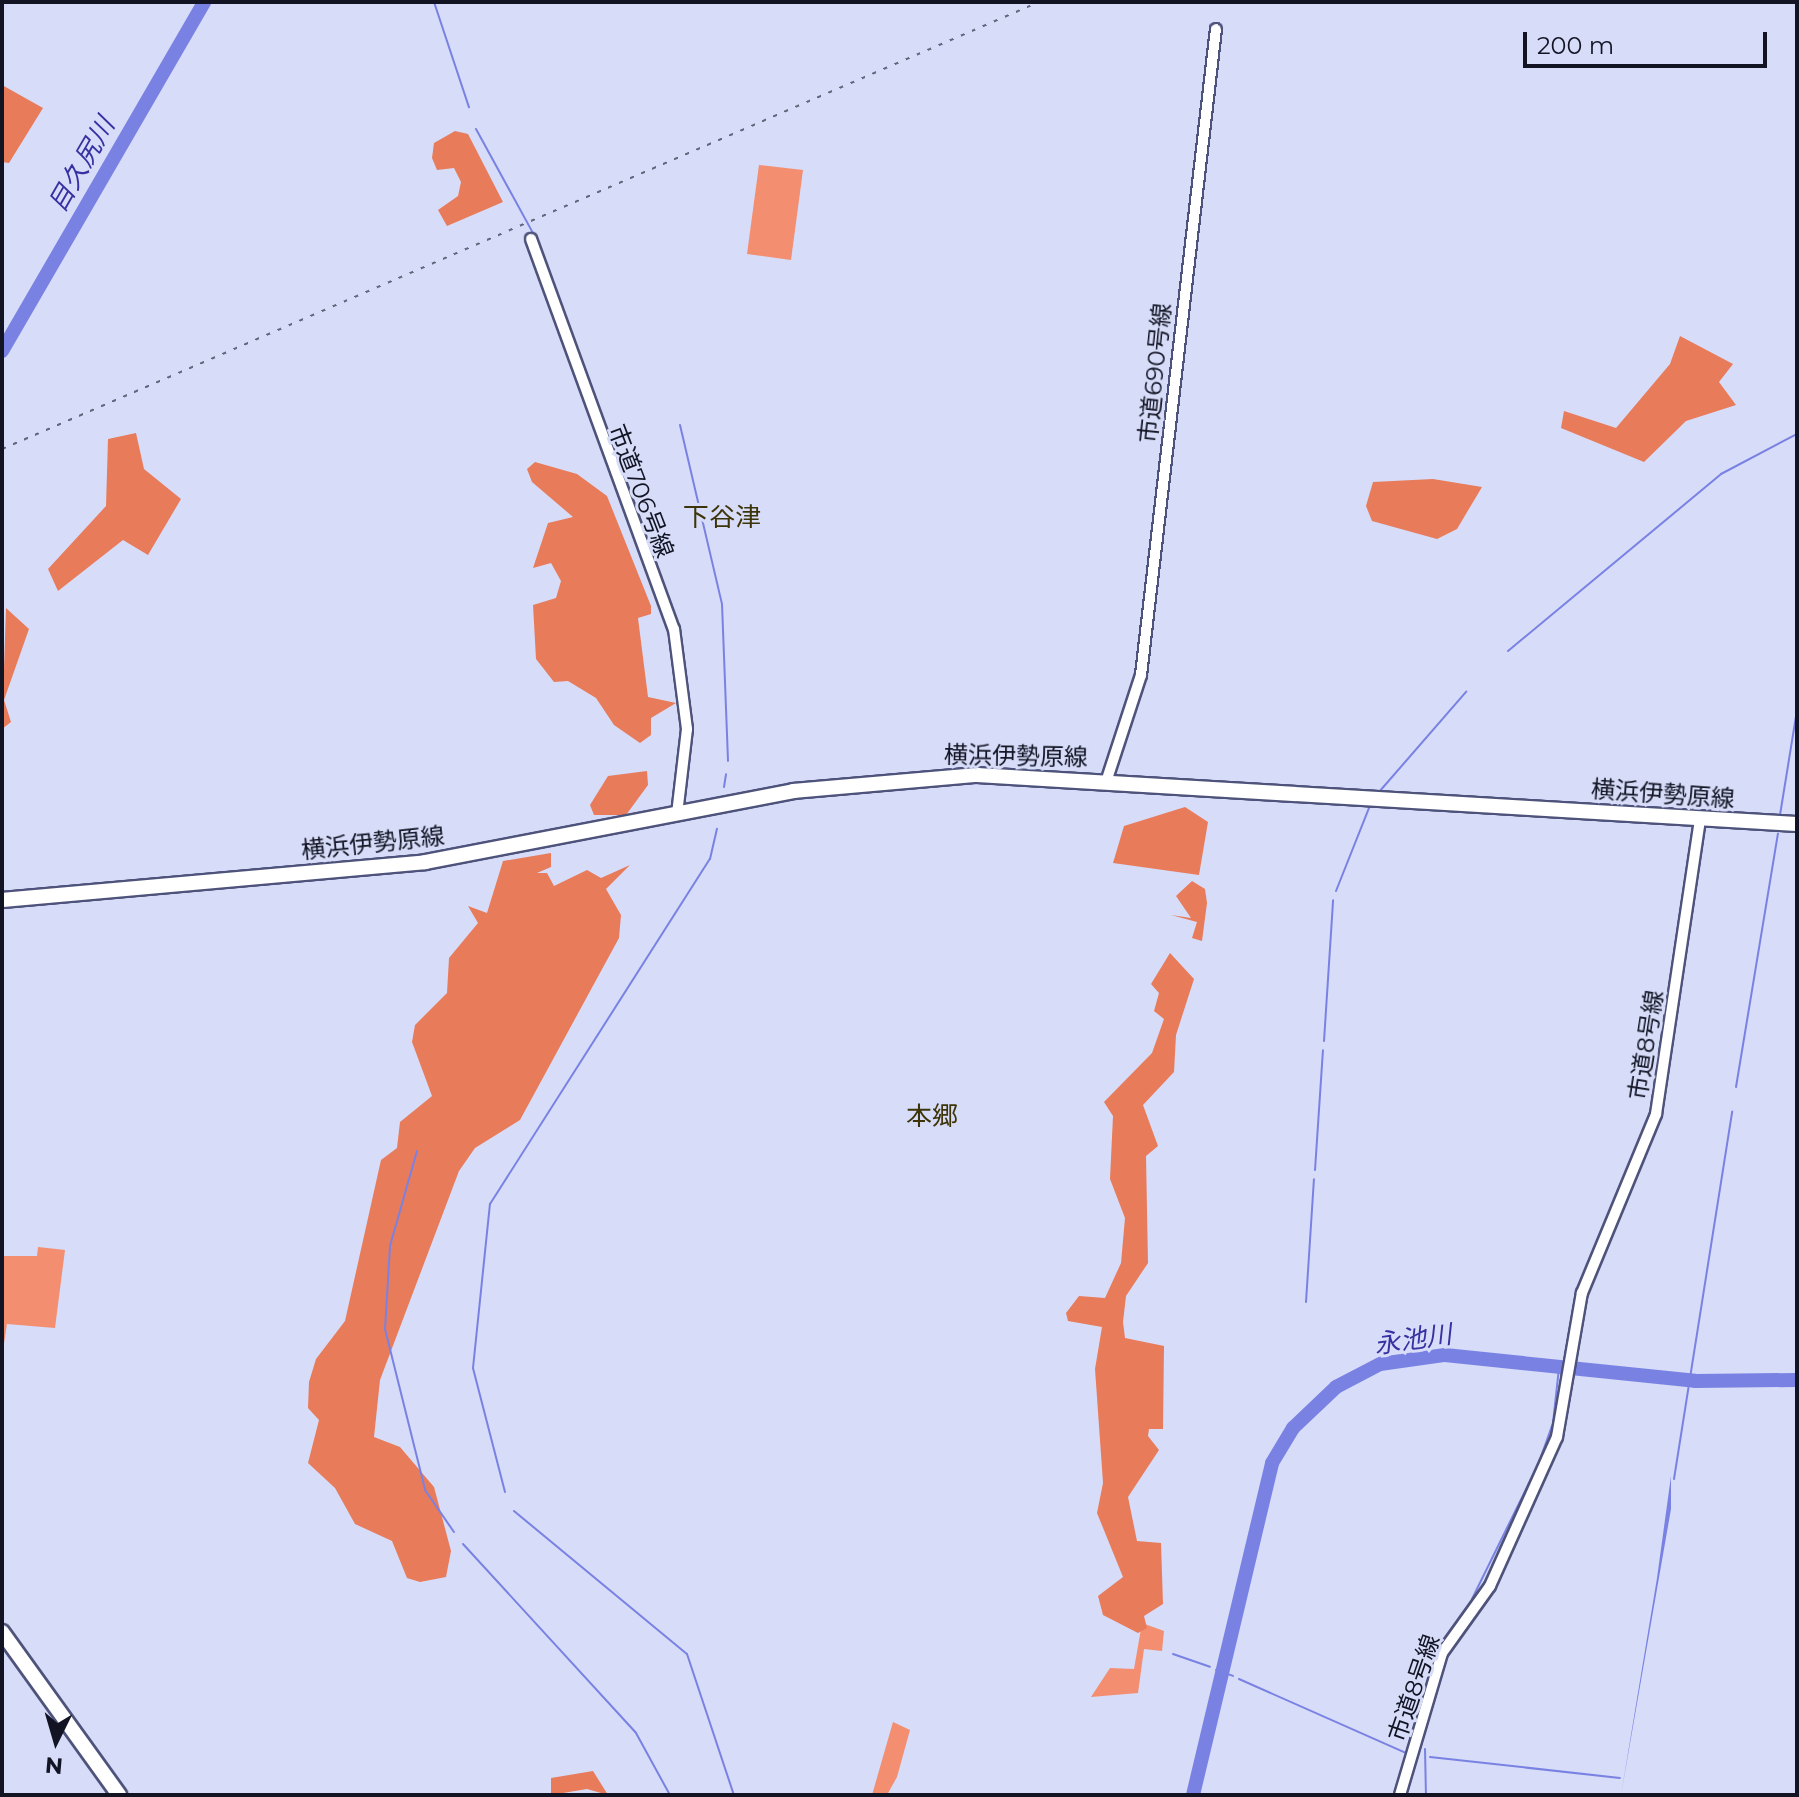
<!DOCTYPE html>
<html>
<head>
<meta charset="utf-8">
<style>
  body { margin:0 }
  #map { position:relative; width:1799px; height:1797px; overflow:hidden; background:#d7dcf8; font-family:Montserrat,"Noto Sans JP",sans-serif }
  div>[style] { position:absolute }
  .green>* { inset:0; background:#f38e70 }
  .forest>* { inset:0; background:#e87b5a }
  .water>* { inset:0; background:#7982e3 }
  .stream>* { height:2px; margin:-1px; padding:0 1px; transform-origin:1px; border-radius:1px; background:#7982e3 }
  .river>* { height:14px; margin:-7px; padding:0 7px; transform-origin:7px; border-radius:7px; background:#7982e3 }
  .roads { filter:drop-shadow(2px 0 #4e537b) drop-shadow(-2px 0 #4e537b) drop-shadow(0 2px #4e537b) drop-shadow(0 -2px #4e537b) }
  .tertiary>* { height:10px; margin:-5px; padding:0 5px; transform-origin:5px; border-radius:5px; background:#fff }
  .primary>* { height:14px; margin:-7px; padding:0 7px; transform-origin:7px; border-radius:7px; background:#fff }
  .rail>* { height:2px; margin-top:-1px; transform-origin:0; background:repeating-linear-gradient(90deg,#64677c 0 4px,transparent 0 12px) }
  span { translate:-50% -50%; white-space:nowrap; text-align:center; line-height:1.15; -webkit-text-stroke:6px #d7dcf8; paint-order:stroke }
  .street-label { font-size:24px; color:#121424 }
  .water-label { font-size:26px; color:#3731a1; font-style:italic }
  .neighbourhood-label { font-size:26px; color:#3d3409 }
  .frame { position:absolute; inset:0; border:4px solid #121424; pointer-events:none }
  .north { position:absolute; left:16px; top:1701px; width:80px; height:80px; -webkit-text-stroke:6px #d7dcf8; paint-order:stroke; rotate:185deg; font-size:22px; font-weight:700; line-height:32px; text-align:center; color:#121424 }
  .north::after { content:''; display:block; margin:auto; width:28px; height:36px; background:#121424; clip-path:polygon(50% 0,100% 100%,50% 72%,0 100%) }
  .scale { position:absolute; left:1523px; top:32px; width:244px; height:36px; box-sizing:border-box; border:4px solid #121424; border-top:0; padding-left:10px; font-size:24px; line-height:28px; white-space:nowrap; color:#121424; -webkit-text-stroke:6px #d7dcf8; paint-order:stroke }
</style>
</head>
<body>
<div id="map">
  <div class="green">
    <div style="clip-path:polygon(759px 165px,803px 170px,791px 260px,747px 254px)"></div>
    <div style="clip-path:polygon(38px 1247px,65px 1250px,55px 1328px,7px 1324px,2px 1357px,4px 1256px,37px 1256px)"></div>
    <div style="clip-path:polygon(1142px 1623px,1164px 1631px,1162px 1651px,1144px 1649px,1138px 1693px,1091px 1697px,1110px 1668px,1134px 1669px)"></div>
    <div style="clip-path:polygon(893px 1722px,910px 1730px,897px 1777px,887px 1795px,872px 1795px)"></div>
  </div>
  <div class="forest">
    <div style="clip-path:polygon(2px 85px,43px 108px,9px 163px,2px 162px)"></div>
    <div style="clip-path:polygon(455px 131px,468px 134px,503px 202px,447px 226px,438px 210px,458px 196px,461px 182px,454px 168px,437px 170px,432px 158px,434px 143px)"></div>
    <div style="clip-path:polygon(1680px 336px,1733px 364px,1719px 382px,1736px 405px,1686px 421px,1644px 462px,1561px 428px,1564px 411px,1616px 428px,1670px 364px)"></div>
    <div style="clip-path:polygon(136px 433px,144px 469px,181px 499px,148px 555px,123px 540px,58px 591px,48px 569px,106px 506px,108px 439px)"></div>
    <div style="clip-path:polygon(535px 462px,577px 474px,607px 496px,651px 606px,651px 614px,638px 618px,648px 697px,676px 703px,651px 718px,651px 735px,640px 743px,614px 725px,596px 698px,568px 681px,554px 682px,536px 659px,533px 605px,556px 598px,561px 581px,551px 563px,533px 568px,548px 523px,573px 517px,532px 482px,527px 469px)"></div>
    <div style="clip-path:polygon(1433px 479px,1482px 487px,1457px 529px,1437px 539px,1372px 521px,1366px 506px,1373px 482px)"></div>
    <div style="clip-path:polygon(6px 608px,29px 629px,4px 700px,11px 722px,2px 729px)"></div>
    <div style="clip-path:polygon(647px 771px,648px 785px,626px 815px,594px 815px,590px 805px,608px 776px)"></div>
    <div style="clip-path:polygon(1185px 807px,1208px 822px,1199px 875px,1113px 863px,1124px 826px)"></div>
    <div style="clip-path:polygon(551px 853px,551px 867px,537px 873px,547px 873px,554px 886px,587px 870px,601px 878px,630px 865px,606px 889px,621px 915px,619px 938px,520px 1120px,475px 1148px,459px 1171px,380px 1380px,374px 1437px,400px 1447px,434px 1487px,451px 1551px,446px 1577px,420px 1582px,407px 1578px,392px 1541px,355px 1524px,335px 1488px,308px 1463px,319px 1420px,308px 1408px,309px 1382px,316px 1359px,345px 1321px,381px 1160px,397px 1148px,400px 1122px,432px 1096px,412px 1042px,415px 1025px,447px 993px,449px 958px,478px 923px,468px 906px,487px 913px,503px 861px)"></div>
    <div style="clip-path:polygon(1192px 881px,1205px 889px,1207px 903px,1202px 941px,1192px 938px,1197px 922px,1171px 915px,1191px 918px,1176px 896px)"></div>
    <div style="clip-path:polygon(1170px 953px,1194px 979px,1176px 1035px,1174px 1072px,1143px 1105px,1158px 1146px,1146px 1156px,1148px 1263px,1126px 1296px,1123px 1322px,1125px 1338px,1164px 1346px,1163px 1429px,1149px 1429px,1148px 1436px,1159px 1450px,1128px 1497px,1137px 1541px,1161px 1543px,1163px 1604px,1144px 1616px,1147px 1628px,1138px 1633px,1103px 1615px,1098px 1596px,1123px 1577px,1097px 1513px,1103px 1483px,1095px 1369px,1102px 1327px,1068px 1321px,1066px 1313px,1079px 1296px,1105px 1298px,1121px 1263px,1125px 1218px,1110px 1179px,1113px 1116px,1104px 1102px,1152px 1053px,1164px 1019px,1154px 1011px,1159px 993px,1151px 984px)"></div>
    <div style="clip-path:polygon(593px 1771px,608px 1795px,587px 1789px,551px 1795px,551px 1778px)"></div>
  </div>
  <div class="water">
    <div style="clip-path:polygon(1671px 1476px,1671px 1509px,1621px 1795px,1657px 1578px)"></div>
  </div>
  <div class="stream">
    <div style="left:434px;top:2px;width:111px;rotate:71.6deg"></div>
    <div style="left:476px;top:129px;width:119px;rotate:61.3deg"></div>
    <div style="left:680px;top:425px;width:184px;rotate:76.8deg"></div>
    <div style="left:722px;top:604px;width:157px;rotate:87.8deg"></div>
    <div style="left:1508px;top:651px;width:277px;rotate:-39.7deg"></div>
    <div style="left:1721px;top:474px;width:86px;rotate:-27.8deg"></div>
    <div style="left:724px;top:787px;width:13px;rotate:-81deg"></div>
    <div style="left:1379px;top:792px;width:133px;rotate:-49deg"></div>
    <div style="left:1780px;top:815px;width:106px;rotate:-80.8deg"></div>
    <div style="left:1336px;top:891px;width:95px;rotate:-68.3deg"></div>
    <div style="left:1324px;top:1041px;width:141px;rotate:-86.3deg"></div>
    <div style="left:1736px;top:1087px;width:257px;rotate:-80.6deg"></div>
    <div style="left:417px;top:1151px;width:99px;rotate:105.9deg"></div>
    <div style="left:390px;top:1246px;width:83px;rotate:93.4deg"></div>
    <div style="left:385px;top:1329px;width:166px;rotate:76deg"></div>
    <div style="left:425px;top:1490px;width:51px;rotate:55.4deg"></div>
    <div style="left:1315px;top:1170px;width:120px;rotate:-86.2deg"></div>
    <div style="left:1306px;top:1302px;width:123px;rotate:-86.3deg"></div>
    <div style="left:1674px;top:1479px;width:372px;rotate:-81deg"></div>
    <div style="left:505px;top:1492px;width:128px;rotate:-104.5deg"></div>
    <div style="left:473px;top:1368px;width:165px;rotate:-84.1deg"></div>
    <div style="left:490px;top:1204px;width:409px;rotate:-57.5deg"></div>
    <div style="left:710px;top:859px;width:31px;rotate:-77deg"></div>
    <div style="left:514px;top:1511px;width:224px;rotate:39.6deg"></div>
    <div style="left:687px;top:1654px;width:149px;rotate:71.6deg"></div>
    <div style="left:463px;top:1544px;width:256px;rotate:47.5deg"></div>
    <div style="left:636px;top:1733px;width:71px;rotate:61.3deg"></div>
    <div style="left:1472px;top:1599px;width:149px;rotate:-63.8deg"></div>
    <div style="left:1538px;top:1465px;width:45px;rotate:-70.3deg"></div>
    <div style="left:1553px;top:1423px;width:55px;rotate:-83.8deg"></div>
    <div style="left:1173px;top:1654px;width:39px;rotate:19deg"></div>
    <div style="left:1216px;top:1670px;width:18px;rotate:19deg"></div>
    <div style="left:1239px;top:1679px;width:183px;rotate:23.9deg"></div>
    <div style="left:1425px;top:1749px;width:46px;rotate:88.8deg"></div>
    <div style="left:1430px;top:1757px;width:191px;rotate:6.3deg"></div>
  </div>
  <div class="river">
    <div style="left:2px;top:351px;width:403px;rotate:-59.9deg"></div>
    <div style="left:1193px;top:1795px;width:341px;rotate:-76.6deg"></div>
    <div style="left:1272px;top:1463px;width:41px;rotate:-59deg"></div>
    <div style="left:1293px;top:1428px;width:59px;rotate:-43.6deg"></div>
    <div style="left:1336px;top:1387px;width:50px;rotate:-27.6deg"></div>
    <div style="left:1380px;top:1364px;width:66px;rotate:-7.9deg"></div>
    <div style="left:1445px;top:1355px;width:251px;rotate:5.9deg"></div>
    <div style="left:1695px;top:1381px;width:102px;rotate:-0.6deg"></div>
  </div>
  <div class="roads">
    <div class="tertiary">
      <div style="left:531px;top:239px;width:415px;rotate:69.9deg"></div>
      <div style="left:674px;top:629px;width:101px;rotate:82.6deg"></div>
      <div style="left:687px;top:729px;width:86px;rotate:96.7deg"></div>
      <div style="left:1107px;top:779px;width:109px;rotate:-71.9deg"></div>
      <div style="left:1141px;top:675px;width:650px;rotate:-83.38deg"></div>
      <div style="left:1400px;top:1795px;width:148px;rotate:-73.5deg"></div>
      <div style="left:1442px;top:1653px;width:82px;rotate:-54.4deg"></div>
      <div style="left:1490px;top:1586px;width:163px;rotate:-65.8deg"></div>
      <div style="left:1557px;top:1437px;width:146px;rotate:-80.2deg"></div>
      <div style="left:1582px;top:1293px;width:194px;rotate:-67.5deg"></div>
      <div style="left:1656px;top:1114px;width:299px;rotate:-81.5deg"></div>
    </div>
    <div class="primary">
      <div style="left:2px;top:900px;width:425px;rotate:-5.1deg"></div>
      <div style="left:425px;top:862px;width:375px;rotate:-10.9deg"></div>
      <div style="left:793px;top:791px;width:185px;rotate:-5deg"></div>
      <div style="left:977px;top:775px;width:821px;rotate:3.42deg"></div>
      <div style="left:2px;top:1632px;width:201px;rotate:54.3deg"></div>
    </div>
  </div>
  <div class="rail">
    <div style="left:2px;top:449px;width:1129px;rotate:-23.32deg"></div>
  </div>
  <div class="street-label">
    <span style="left:1155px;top:373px;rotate:-84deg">市道690号線</span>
    <span style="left:641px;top:491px;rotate:69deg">市道706号線</span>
    <span style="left:1016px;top:756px;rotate:1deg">横浜伊勢原線</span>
    <span style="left:1663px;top:794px;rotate:4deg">横浜伊勢原線</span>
    <span style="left:373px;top:843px;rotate:-6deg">横浜伊勢原線</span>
    <span style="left:1646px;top:1045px;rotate:-81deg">市道8号線</span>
    <span style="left:1414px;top:1688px;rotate:-71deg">市道8号線</span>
  </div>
  <div class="water-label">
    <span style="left:82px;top:165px;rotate:-60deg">目久尻川</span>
    <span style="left:1413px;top:1340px;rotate:-8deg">永池川</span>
  </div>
  <div class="neighbourhood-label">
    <span style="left:722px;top:518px">下谷津</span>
    <span style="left:932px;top:1117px">本郷</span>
  </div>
  <div class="frame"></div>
  <div class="north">N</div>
  <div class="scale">200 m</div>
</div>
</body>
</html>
